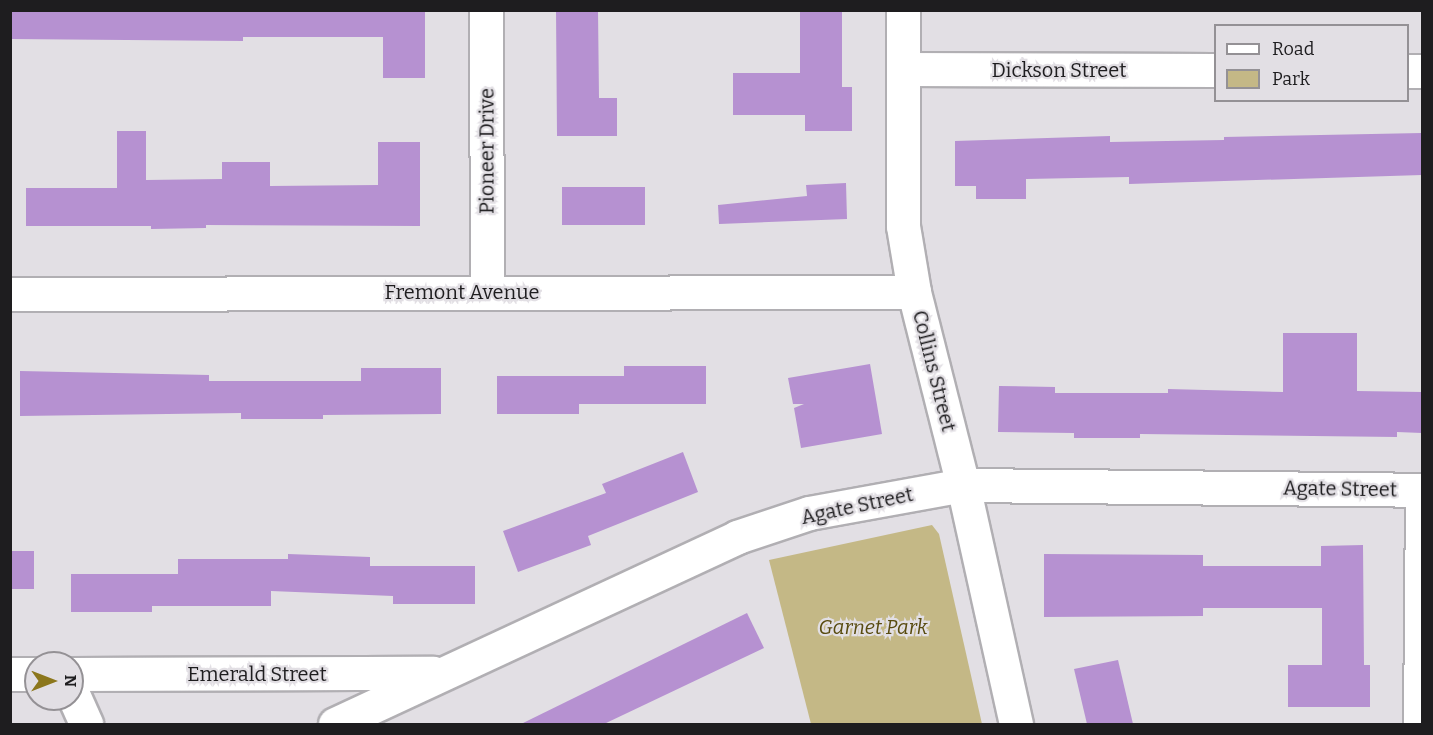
<!DOCTYPE html>
<html>
<head>
<meta charset="utf-8">
<style>
  body { margin:0 }
  #map { position:relative; width:1433px; height:735px; overflow:hidden; background:#e2dfe4; font-family:Bitter,serif }
  div>[style] { position:absolute }
  .green>* { inset:0; background:#c4b886 }
  .building>* { inset:0; background:#b691d1 }
  .roads { filter:drop-shadow(2px 0 #b1afb3) drop-shadow(-2px 0 #b1afb3) drop-shadow(0 2px #b1afb3) drop-shadow(0 -2px #b1afb3) }
  .minor>* { height:33px; margin:-16.5px; padding:0 16.5px; transform-origin:16.5px; border-radius:16.5px; background:#fff }
  .tertiary>* { height:33px; margin:-16.5px; padding:0 16.5px; transform-origin:16.5px; border-radius:16.5px; background:#fff }
  span { translate:-50% -50%; white-space:nowrap; text-align:center; line-height:1.15; -webkit-text-stroke:4.5px #e2dfe4; paint-order:stroke }
  .street-label { font-size:20px; color:#1e1d1f }
  .park-label { font-size:20px; color:#584b0f; font-style:italic }
  .frame { position:absolute; inset:0; border:12px solid #1e1d1f; pointer-events:none }
  .legend { position:absolute; left:1214px; top:24px; width:195px; height:78px; box-sizing:border-box; background:#e2dfe4; border:2px solid #949195; margin:0; padding:8px 10px; list-style:none; font-size:18px; color:#1e1d1f }
  .legend li { display:flex; align-items:center; gap:12px; height:30px }
  .legend b { width:30px; border:2px solid #949195 }
  .north { position:absolute; left:24px; top:651px; width:60px; height:60px; box-sizing:border-box; background:#e2dfe4; border:2px solid #949195; border-radius:50%; rotate:90deg; font-size:16px; font-weight:700; line-height:24px; text-align:center; color:#1e1d1f }
  .north::after { content:''; display:block; margin:auto; width:21px; height:27px; background:#8c771c; clip-path:polygon(50% 0,100% 100%,50% 72%,0 100%) }
</style>
</head>
<body>
<div id="map">
  <div class="green">
    <div style="clip-path:polygon(932px 525px,939px 534px,982px 724px,811px 724px,769px 560px)"></div>
  </div>
  <div class="building">
    <div style="clip-path:polygon(10px 10px,425px 10px,425px 78px,383px 78px,383px 37px,243px 37px,243px 41px,10px 39px)"></div>
    <div style="clip-path:polygon(556px 10px,598px 10px,599px 98px,617px 98px,617px 136px,557px 136px)"></div>
    <div style="clip-path:polygon(800px 10px,842px 10px,842px 87px,852px 87px,852px 131px,805px 131px,805px 115px,733px 115px,733px 73px,800px 73px)"></div>
    <div style="clip-path:polygon(117px 131px,146px 131px,146px 180px,222px 179px,222px 162px,270px 162px,270px 186px,378px 185px,378px 142px,420px 142px,420px 226px,206px 225px,206px 228px,151px 229px,151px 226px,26px 226px,26px 188px,117px 188px)"></div>
    <div style="clip-path:polygon(1422px 133px,1422px 175px,1129px 184px,1129px 177px,1026px 179px,1026px 199px,976px 199px,976px 186px,955px 186px,955px 141px,1110px 136px,1110px 142px,1224px 140px,1224px 137px)"></div>
    <div style="clip-path:polygon(846px 183px,847px 219px,719px 224px,718px 205px,807px 196px,806px 185px)"></div>
    <div style="clip-path:polygon(562px 187px,645px 187px,645px 225px,562px 225px)"></div>
    <div style="clip-path:polygon(1283px 333px,1357px 333px,1357px 391px,1422px 392px,1422px 433px,1397px 432px,1397px 437px,1140px 434px,1140px 438px,1074px 438px,1074px 433px,998px 432px,999px 386px,1055px 387px,1055px 393px,1168px 393px,1168px 389px,1283px 392px)"></div>
    <div style="clip-path:polygon(870px 364px,882px 434px,801px 448px,794px 408px,804px 404px,793px 404px,788px 378px)"></div>
    <div style="clip-path:polygon(624px 366px,706px 366px,706px 404px,579px 404px,579px 414px,497px 414px,497px 376px,624px 376px)"></div>
    <div style="clip-path:polygon(361px 368px,441px 368px,441px 414px,323px 415px,323px 419px,241px 419px,241px 413px,20px 416px,20px 371px,209px 375px,209px 381px,361px 381px)"></div>
    <div style="clip-path:polygon(683px 452px,698px 492px,588px 536px,591px 545px,518px 572px,503px 531px,606px 493px,602px 484px)"></div>
    <div style="clip-path:polygon(1363px 545px,1364px 665px,1370px 665px,1370px 707px,1288px 707px,1288px 665px,1322px 665px,1322px 608px,1203px 608px,1203px 616px,1044px 617px,1044px 554px,1203px 555px,1203px 566px,1321px 566px,1321px 546px)"></div>
    <div style="clip-path:polygon(10px 551px,34px 551px,34px 589px,10px 589px)"></div>
    <div style="clip-path:polygon(288px 554px,370px 557px,370px 566px,475px 566px,475px 604px,393px 604px,393px 596px,271px 591px,271px 606px,152px 606px,152px 612px,71px 612px,71px 574px,178px 574px,178px 559px,288px 559px)"></div>
    <div style="clip-path:polygon(747px 613px,764px 648px,604px 724px,521px 724px)"></div>
    <div style="clip-path:polygon(1118px 660px,1133px 724px,1087px 724px,1074px 669px)"></div>
  </div>
  <div class="roads">
    <div class="minor">
      <div style="left:486px;top:10px;width:281px;rotate:89.8deg"></div>
      <div style="left:903px;top:10px;width:216px;rotate:90deg"></div>
      <div style="left:903px;top:226px;width:67px;rotate:80.5deg"></div>
      <div style="left:914px;top:292px;width:199px;rotate:75.8deg"></div>
      <div style="left:963px;top:485px;width:245px;rotate:77.5deg"></div>
      <div style="left:903px;top:69px;width:313px;rotate:0.2deg"></div>
      <div style="left:1408px;top:71px;width:14px"></div>
      <div style="left:10px;top:294px;width:904px;rotate:-0.13deg"></div>
      <div style="left:10px;top:674px;width:26px"></div>
      <div style="left:72px;top:674px;width:361px;rotate:-0.2deg"></div>
      <div style="left:72px;top:692px;width:35px;rotate:66deg"></div>
      <div style="left:335px;top:724px;width:443px;rotate:-24.9deg"></div>
      <div style="left:737px;top:537px;width:76px;rotate:-18.4deg"></div>
      <div style="left:809px;top:513px;width:157px;rotate:-10.3deg"></div>
      <div style="left:963px;top:485px;width:459px;rotate:0.6deg"></div>
    </div>
    <div class="tertiary">
      <div style="left:1420px;top:724px;width:234px;rotate:-89.5deg"></div>
    </div>
  </div>
  <div class="street-label">
    <span style="left:1059px;top:70px">Dickson Street</span>
    <span style="left:487px;top:151px;rotate:-90deg">Pioneer Drive</span>
    <span style="left:462px;top:292px">Fremont Avenue</span>
    <span style="left:934px;top:371px;rotate:76deg">Collins Street</span>
    <span style="left:1340px;top:489px;rotate:1deg">Agate Street</span>
    <span style="left:857px;top:506px;rotate:-12deg">Agate Street</span>
    <span style="left:257px;top:674px">Emerald Street</span>
  </div>
  <div class="park-label">
    <span style="left:873px;top:627px">Garnet Park</span>
  </div>
  <div class="frame"></div>
  <ul class="legend">
  <li><b style="height:8px;background:#fff"></b>Road</li>
  <li><b style="height:16px;background:#c4b886"></b>Park</li>
  </ul>
  <div class="north">N</div>
</div>
</body>
</html>
